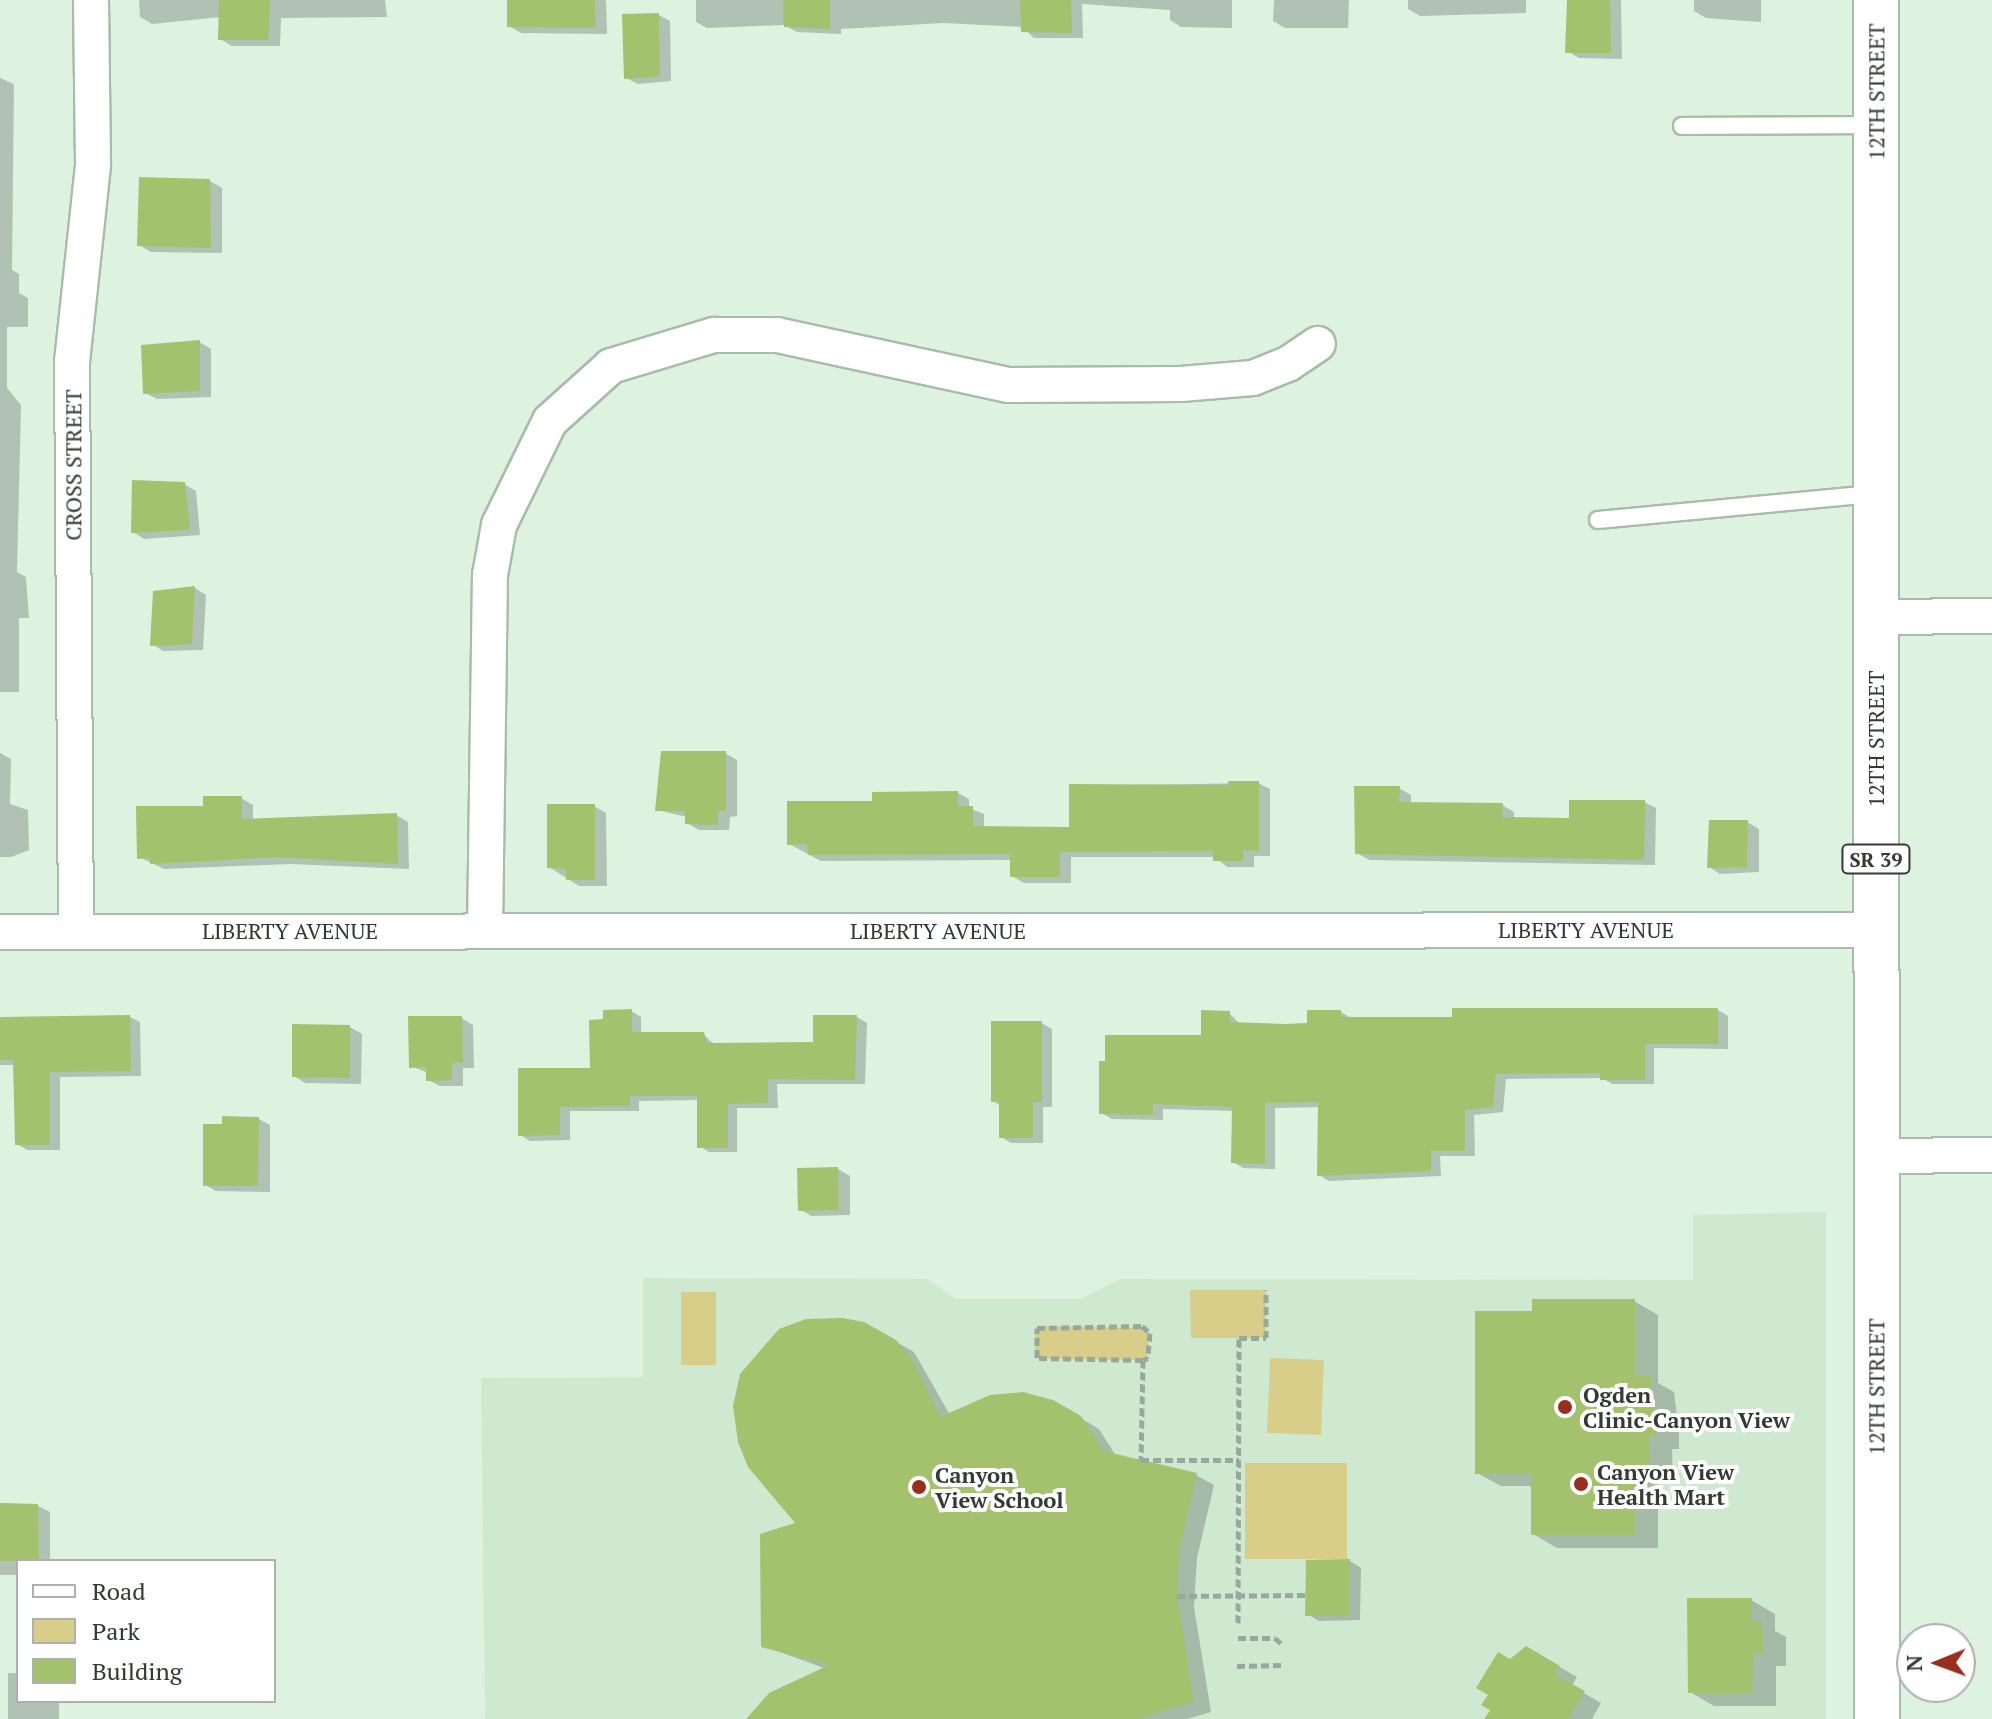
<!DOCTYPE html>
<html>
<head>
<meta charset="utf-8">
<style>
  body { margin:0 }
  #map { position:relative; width:1992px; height:1719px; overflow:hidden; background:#def2e0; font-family:"PT Serif",serif }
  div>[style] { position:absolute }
  .built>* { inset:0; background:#cfe9d1 }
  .green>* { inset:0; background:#d8ce8a }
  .shadow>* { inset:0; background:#0003 }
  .building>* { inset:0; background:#a4c16d }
  .path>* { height:5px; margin-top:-2.5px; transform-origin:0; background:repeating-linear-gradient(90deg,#99a89b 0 8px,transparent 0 12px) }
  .roads { filter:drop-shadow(2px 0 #a8bcaa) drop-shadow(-2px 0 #a8bcaa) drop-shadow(0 2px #a8bcaa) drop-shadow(0 -2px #a8bcaa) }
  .service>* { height:16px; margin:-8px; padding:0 8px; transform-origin:8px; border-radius:8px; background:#fff }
  .minor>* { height:34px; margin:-17px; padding:0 17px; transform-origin:17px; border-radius:17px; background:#fff }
  .primary>* { height:44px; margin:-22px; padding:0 22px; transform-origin:22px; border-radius:22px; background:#fff }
  .dots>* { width:22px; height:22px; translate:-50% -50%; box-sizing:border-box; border:4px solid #fff; border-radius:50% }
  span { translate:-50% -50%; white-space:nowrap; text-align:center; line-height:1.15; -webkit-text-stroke:8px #fff; paint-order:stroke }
  .shield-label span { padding:2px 6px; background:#fff; border:2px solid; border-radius:6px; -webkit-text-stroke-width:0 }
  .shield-label { font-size:20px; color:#323a33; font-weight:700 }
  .street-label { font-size:22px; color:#323a33 }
  .poi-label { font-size:22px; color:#323a33; font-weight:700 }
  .left { translate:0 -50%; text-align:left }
  .legend { position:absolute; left:16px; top:1559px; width:260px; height:144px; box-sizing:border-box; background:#fff; border:2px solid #adb0ad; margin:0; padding:10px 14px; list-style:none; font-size:24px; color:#323a33 }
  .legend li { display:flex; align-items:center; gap:16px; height:40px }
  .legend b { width:40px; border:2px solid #adb0ad }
  .north { position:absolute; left:1896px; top:1623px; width:80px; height:80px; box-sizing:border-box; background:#fff; border:2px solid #adb0ad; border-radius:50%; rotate:269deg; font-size:22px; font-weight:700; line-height:32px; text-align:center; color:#323a33 }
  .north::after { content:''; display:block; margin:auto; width:28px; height:36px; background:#982e1e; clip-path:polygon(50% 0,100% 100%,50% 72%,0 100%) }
</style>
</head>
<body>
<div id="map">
  <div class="built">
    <div style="clip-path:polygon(1826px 1212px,1826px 1719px,485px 1719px,481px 1378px,643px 1377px,643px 1278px,928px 1279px,956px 1299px,1080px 1299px,1120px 1279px,1693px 1280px,1693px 1215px)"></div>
  </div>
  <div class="green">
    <div style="clip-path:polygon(1190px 1290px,1266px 1290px,1266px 1338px,1191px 1338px)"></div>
    <div style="clip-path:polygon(681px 1292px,716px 1292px,716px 1365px,681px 1365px)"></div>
    <div style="clip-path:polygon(1041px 1326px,1148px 1328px,1149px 1354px,1143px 1360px,1041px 1359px,1035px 1355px,1035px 1332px)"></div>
    <div style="clip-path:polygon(1270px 1358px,1324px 1360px,1321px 1435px,1267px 1433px)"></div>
    <div style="clip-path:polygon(1245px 1463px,1347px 1463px,1347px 1559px,1245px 1559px)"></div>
  </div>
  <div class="shadow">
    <div style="clip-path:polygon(139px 0,385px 0,387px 17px,281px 18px,280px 46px,232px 46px,220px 39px,220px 17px,152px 24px,140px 17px)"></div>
    <div style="clip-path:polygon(509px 0,606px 0,607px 34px,521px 33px,509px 26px)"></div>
    <div style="clip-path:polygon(696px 0,1232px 0,1232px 28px,1181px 27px,1170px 20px,1170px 10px,1082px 4px,1083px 38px,1034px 38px,1022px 27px,943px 23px,841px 29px,841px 34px,797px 32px,784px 25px,707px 28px,696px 22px)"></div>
    <div style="clip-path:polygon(1274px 0,1349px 0,1348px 28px,1285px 28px,1273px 21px)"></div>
    <div style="clip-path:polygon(1408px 0,1526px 0,1526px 13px,1420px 16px,1408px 9px)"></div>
    <div style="clip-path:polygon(1569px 0,1621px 0,1622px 59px,1579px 58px,1567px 51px)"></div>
    <div style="clip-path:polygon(1694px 0,1761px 0,1761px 22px,1706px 18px,1694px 11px)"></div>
    <div style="clip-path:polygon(659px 15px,670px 21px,671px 81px,638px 84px,626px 78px)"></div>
    <div style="clip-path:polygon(0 78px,14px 84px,12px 270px,19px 274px,19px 293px,28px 298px,28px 327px,7px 327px,7px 388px,21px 405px,17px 572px,26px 577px,29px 618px,19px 618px,19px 692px,0 692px)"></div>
    <div style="clip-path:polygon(210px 181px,222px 188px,222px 253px,151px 252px,139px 245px)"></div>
    <div style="clip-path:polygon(199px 342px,211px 349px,211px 397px,157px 399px,145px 393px)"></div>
    <div style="clip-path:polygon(184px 484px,196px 491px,200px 535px,144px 539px,133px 532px)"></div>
    <div style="clip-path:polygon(195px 588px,206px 595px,203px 650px,163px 651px,152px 644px)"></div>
    <div style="clip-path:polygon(0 753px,11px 759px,10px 804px,28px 810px,29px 850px,11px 857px,0 857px)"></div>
    <div style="clip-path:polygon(725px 753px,737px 760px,737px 816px,730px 817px,729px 830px,699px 830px,687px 823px,687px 817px,657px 810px)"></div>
    <div style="clip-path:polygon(1258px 783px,1270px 789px,1270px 856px,1254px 856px,1254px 867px,1227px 867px,1215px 857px,1071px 857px,1071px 883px,1024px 883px,1012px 876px,1012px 860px,821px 861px,789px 844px,874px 803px,958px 793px,969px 799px,969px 808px,984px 814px,984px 828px,1071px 829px,1071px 786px)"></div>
    <div style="clip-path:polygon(1399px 788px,1411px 795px,1411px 804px,1502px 805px,1514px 812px,1514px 819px,1571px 820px,1644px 802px,1656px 808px,1655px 865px,1369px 860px,1357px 853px)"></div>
    <div style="clip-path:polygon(241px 798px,253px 805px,253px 821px,396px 815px,408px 822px,409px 869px,290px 864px,164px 869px,139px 857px,205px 808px)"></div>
    <div style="clip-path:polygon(594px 806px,606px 813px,607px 886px,579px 886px,549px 867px)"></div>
    <div style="clip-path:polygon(1747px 822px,1759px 829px,1759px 872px,1720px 874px,1709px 867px)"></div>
    <div style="clip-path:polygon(1718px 1010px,1728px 1016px,1728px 1049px,1654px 1048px,1654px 1084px,1612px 1084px,1602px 1078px,1506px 1079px,1503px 1112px,1474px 1115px,1475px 1156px,1440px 1156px,1441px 1176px,1329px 1181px,1319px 1175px,1320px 1107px,1275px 1108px,1275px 1169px,1243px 1168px,1233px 1162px,1234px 1111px,1163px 1109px,1163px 1120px,1112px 1119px,1101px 1113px,1229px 1013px,1240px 1024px,1309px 1024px,1341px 1012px,1351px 1018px,1454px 1019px)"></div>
    <div style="clip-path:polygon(631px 1011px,641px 1017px,641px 1034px,703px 1034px,715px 1045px,815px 1044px,857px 1017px,867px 1023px,865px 1084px,777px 1084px,778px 1108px,737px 1108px,737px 1152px,709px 1152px,699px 1146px,699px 1100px,639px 1101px,639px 1111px,570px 1111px,570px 1140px,530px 1141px,520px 1135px,592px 1070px,605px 1021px)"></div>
    <div style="clip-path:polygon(130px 1017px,140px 1022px,141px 1076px,60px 1077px,60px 1150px,27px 1150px,17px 1144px,15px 1065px,0 1065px,0 1019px)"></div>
    <div style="clip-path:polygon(461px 1018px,473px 1025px,474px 1068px,463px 1068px,463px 1086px,440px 1086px,428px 1080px,428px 1073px,411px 1066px)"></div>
    <div style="clip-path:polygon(1041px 1023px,1052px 1029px,1052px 1107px,1043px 1107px,1043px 1143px,1011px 1143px,1001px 1137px,1001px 1106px,993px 1101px)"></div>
    <div style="clip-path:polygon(350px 1027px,362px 1034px,361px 1084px,305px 1083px,294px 1076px)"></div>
    <div style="clip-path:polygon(259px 1119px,270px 1125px,270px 1192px,216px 1191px,205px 1185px)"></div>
    <div style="clip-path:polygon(838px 1169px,850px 1176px,850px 1215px,811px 1216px,800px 1209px)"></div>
    <div style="clip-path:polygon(1634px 1301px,1658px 1315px,1658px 1383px,1674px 1392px,1679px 1433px,1679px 1449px,1672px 1449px,1673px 1479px,1658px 1478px,1658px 1548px,1557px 1548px,1533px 1534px,1533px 1486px,1501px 1486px,1477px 1473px,1534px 1313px)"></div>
    <div style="clip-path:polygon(864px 1324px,914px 1352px,950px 1415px,1053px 1402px,1099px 1429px,1116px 1456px,1196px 1475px,1214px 1485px,1197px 1558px,1194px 1607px,1211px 1712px,1187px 1719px,750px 1719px,827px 1669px,763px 1646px,799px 1524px,742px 1375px,780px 1331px)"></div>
    <div style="clip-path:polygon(0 1505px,38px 1506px,50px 1512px,50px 1561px,18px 1561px,18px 1575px,0 1575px)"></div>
    <div style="clip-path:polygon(1350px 1561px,1361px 1568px,1360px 1620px,1319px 1621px,1307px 1614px)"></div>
    <div style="clip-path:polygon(1751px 1600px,1775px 1614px,1775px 1631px,1786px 1637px,1786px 1666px,1776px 1666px,1776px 1706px,1714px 1706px,1690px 1692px)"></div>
    <div style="clip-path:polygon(1526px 1648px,1577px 1677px,1572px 1686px,1601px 1703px,1592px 1719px,1495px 1719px,1510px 1661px)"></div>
    <div style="clip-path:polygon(8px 1673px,18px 1673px,18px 1701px,59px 1701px,59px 1719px,8px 1719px)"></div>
  </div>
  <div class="building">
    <div style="clip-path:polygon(219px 0,270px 0,268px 40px,218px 40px)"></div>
    <div style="clip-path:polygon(507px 0,595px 0,596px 28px,507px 27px)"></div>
    <div style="clip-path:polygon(783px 0,830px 0,830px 29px,784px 27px)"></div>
    <div style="clip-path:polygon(1020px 0,1071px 0,1072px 33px,1021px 32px)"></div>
    <div style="clip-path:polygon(1567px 0,1610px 0,1611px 53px,1565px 53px)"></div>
    <div style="clip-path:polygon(659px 13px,660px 76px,624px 79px,622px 14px)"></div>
    <div style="clip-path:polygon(139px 177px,210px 179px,211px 248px,137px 246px)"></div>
    <div style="clip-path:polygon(200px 340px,200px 391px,143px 394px,141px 345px)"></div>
    <div style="clip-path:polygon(132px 480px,185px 482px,190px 530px,131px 533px)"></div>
    <div style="clip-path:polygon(195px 586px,192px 644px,150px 646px,153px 591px)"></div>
    <div style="clip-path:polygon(661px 751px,726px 751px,726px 811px,718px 811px,718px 825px,685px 824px,685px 811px,655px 811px)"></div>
    <div style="clip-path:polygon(1228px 781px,1259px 781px,1259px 851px,1243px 850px,1243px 861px,1213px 861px,1213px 851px,1060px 852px,1060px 877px,1010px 877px,1010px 854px,808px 855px,807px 844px,787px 845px,787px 801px,872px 801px,872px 792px,958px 791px,958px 806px,973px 806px,973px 826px,1069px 827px,1069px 784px,1228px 785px)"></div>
    <div style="clip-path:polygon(1354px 786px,1400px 786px,1399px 802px,1503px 803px,1502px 817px,1569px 818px,1569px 800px,1645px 800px,1644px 860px,1355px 854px)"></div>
    <div style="clip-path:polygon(203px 796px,242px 796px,242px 819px,397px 813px,398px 864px,277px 857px,150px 864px,150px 858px,137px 859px,136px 806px,203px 806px)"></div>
    <div style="clip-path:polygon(547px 804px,595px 804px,595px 880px,566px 880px,566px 869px,547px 868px)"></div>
    <div style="clip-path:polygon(1709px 820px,1748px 820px,1747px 867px,1707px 868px)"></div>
    <div style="clip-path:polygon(1452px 1008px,1718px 1008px,1718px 1044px,1645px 1044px,1645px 1080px,1600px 1080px,1600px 1073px,1496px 1074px,1493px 1107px,1465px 1110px,1465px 1151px,1431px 1151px,1431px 1171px,1317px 1176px,1318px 1102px,1265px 1103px,1265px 1164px,1231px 1163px,1232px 1107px,1153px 1104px,1153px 1115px,1099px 1114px,1099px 1061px,1105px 1061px,1105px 1035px,1201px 1035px,1201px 1010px,1230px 1011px,1230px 1022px,1286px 1024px,1307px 1023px,1307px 1010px,1341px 1010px,1341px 1017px,1452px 1017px)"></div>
    <div style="clip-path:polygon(632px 1009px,632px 1032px,704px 1032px,707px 1043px,813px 1042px,813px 1015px,857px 1015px,855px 1080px,768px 1079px,768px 1103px,728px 1104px,728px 1148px,697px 1148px,697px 1096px,630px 1096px,630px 1106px,560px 1107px,560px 1135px,518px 1136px,518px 1068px,590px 1068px,589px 1020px,603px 1019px,603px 1010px)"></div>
    <div style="clip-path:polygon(130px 1015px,131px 1071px,50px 1072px,50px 1145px,15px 1145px,13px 1060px,0 1060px,0 1017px)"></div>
    <div style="clip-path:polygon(408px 1016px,462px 1016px,463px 1062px,452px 1063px,452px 1080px,426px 1081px,426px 1067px,409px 1068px)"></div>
    <div style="clip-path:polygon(991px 1021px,1042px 1021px,1042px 1102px,1033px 1102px,1033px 1138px,999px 1138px,999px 1102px,991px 1102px)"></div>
    <div style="clip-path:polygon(292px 1024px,350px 1025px,350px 1078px,292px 1077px)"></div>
    <div style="clip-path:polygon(222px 1116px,259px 1117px,258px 1186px,203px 1186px,203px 1124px,222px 1124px)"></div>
    <div style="clip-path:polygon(838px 1167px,839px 1210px,798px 1211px,797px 1168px)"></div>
    <div style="clip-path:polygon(1532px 1299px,1635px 1299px,1635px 1376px,1650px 1376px,1656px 1418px,1656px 1437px,1649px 1436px,1650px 1466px,1635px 1466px,1635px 1535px,1531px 1535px,1531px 1474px,1475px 1474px,1475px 1311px,1532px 1311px)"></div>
    <div style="clip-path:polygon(842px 1318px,864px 1322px,896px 1340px,913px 1361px,940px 1417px,990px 1395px,1023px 1392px,1053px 1400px,1081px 1416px,1103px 1451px,1197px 1473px,1180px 1547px,1177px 1596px,1194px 1702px,1136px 1719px,746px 1719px,769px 1693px,829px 1665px,761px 1647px,760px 1534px,795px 1523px,748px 1467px,738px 1442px,733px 1406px,740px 1374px,779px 1329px,806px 1319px)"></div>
    <div style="clip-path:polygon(0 1503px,38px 1504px,39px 1561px,0 1561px)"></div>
    <div style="clip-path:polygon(1350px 1559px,1349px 1615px,1305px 1616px,1306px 1560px)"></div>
    <div style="clip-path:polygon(1687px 1598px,1752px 1598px,1752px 1622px,1762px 1621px,1763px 1653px,1753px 1653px,1752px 1693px,1688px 1693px)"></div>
    <div style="clip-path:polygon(1526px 1646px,1560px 1666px,1555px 1675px,1585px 1691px,1568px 1719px,1484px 1719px,1490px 1710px,1481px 1705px,1488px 1695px,1476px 1688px,1498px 1652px,1510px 1659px)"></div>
  </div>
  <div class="path">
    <div style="left:1143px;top:1360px;width:106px;rotate:-178.9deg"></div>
    <div style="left:1037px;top:1358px;width:30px;rotate:-90deg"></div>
    <div style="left:1037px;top:1328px;width:105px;rotate:-1.1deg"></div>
    <div style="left:1142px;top:1326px;width:11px;rotate:41deg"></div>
    <div style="left:1150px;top:1333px;width:25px;rotate:95deg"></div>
    <div style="left:1148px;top:1358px;width:5px;rotate:158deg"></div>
    <div style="left:1143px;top:1360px;width:100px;rotate:91.1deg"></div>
    <div style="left:1141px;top:1460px;width:98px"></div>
    <div style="left:1177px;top:1596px;width:129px;rotate:-0.4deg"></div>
    <div style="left:1238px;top:1623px;width:285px;rotate:-89.8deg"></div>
    <div style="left:1239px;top:1338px;width:27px"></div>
    <div style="left:1266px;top:1338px;width:48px;rotate:-90deg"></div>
    <div style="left:1238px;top:1638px;width:37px"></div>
    <div style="left:1275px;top:1638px;width:12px;rotate:42deg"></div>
    <div style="left:1237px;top:1666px;width:47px;rotate:-1.2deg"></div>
  </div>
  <div class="roads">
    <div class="service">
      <div style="left:1682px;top:126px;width:190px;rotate:-0.3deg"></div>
      <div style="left:1598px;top:520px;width:278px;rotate:-5.4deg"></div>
    </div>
    <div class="minor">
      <div style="left:1876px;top:617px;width:116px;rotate:-0.5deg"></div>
      <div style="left:485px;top:931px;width:356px;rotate:-89.2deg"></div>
      <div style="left:490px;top:575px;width:51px;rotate:-79.8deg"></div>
      <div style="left:499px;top:525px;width:116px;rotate:-63.9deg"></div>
      <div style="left:550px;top:421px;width:82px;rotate:-42deg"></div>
      <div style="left:611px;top:366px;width:108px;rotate:-16.8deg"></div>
      <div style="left:714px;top:335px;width:63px"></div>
      <div style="left:777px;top:335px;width:237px;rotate:12.2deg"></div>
      <div style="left:1009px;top:385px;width:172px;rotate:-0.3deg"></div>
      <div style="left:1181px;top:384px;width:72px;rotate:-4.8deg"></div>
      <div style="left:1253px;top:378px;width:38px;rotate:-22deg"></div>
      <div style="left:1288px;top:364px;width:36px;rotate:-34deg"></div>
      <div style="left:0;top:932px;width:1876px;rotate:-0.06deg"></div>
      <div style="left:76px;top:932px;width:570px;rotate:-90.4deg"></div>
      <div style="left:72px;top:362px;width:199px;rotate:-83.9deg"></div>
      <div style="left:93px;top:164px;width:164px;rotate:-90.7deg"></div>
      <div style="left:1876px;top:1156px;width:116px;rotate:-0.5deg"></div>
    </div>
    <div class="primary">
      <div style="left:1876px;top:0;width:1719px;rotate:89.97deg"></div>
    </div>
  </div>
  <div class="dots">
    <div style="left:1565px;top:1407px;background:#982e1e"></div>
    <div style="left:1581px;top:1484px;background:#982e1e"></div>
    <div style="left:919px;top:1487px;background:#982e1e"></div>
  </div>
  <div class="shield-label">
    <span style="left:1876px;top:859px">SR 39</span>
  </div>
  <div class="street-label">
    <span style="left:1876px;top:92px;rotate:-90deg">12TH STREET</span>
    <span style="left:73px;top:465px;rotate:-90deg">CROSS STREET</span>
    <span style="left:1876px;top:739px;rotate:-90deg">12TH STREET</span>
    <span style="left:1586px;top:930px">LIBERTY AVENUE</span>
    <span style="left:290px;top:931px">LIBERTY AVENUE</span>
    <span style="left:938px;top:931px">LIBERTY AVENUE</span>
    <span style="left:1876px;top:1387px;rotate:-90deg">12TH STREET</span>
  </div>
  <div class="poi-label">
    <span class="left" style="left:1583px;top:1407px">Ogden<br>Clinic-Canyon View</span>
    <span class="left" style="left:1597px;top:1484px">Canyon View<br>Health Mart</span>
    <span class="left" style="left:935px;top:1487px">Canyon<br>View School</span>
  </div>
  <ul class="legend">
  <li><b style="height:10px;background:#fff"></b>Road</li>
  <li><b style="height:22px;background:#d8ce8a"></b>Park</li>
  <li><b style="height:22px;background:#a4c16d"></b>Building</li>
  </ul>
  <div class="north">N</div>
</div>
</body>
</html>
